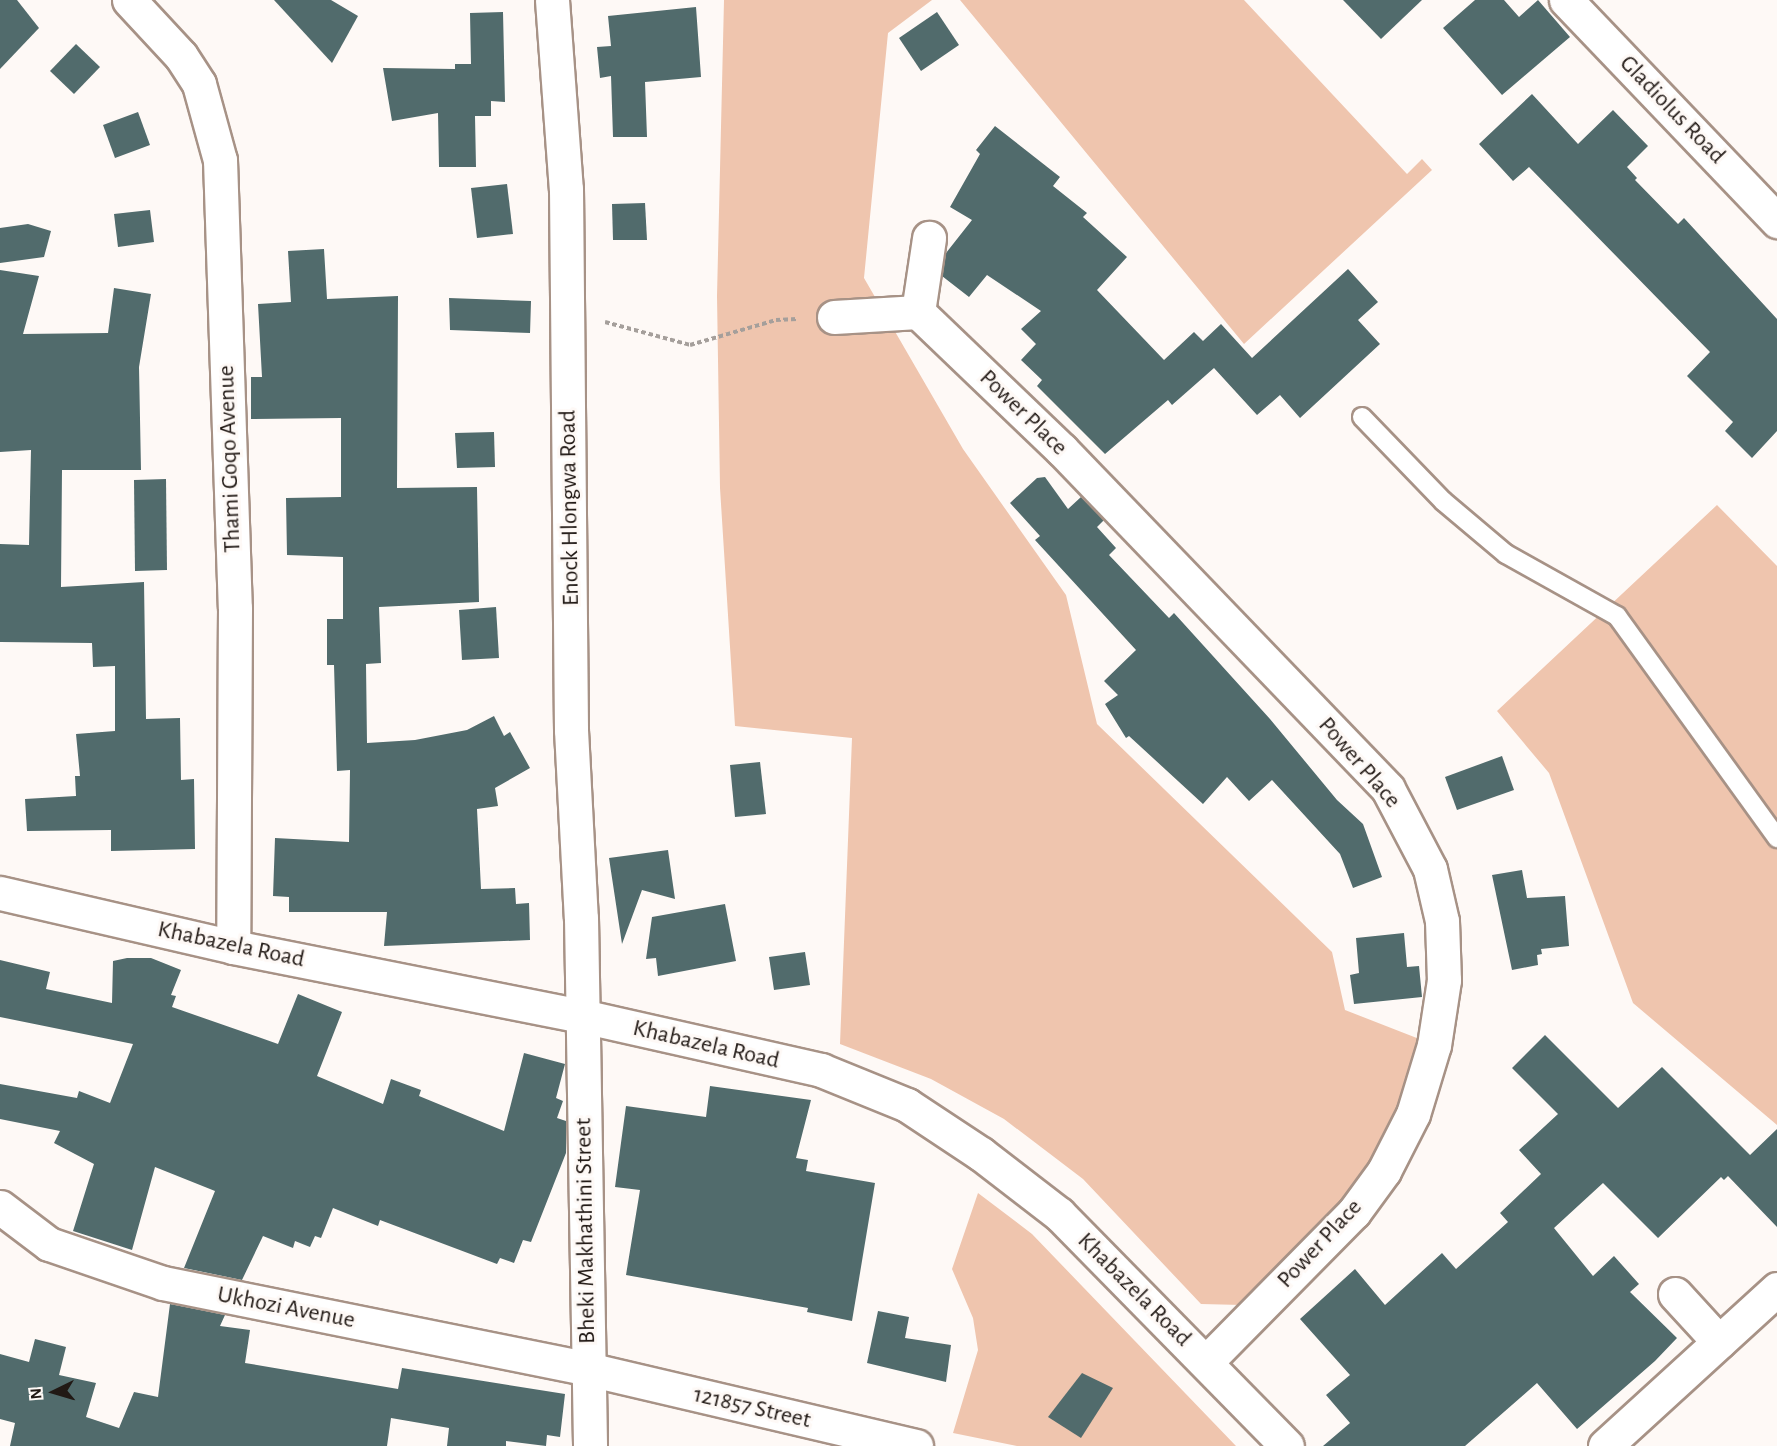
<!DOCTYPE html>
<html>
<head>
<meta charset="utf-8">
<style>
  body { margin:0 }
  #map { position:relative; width:1777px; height:1446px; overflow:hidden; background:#fef9f6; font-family:"Alegreya Sans",sans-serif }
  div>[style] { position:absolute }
  .green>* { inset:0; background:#efc5ae }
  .building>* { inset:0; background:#516b6c }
  .path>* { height:4px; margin-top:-2px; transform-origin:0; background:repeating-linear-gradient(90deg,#a59f9b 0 4.5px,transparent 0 7.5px) }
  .roads { filter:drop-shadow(2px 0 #a79286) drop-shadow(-2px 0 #a79286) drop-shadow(0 2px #a79286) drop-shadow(0 -2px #a79286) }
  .service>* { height:18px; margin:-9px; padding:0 9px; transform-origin:9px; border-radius:9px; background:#fff }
  .minor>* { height:33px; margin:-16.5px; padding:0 16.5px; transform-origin:16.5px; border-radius:16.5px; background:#fff }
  span { translate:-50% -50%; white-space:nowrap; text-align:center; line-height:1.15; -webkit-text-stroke:6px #fef9f6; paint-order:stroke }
  .street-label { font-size:24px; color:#211915 }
  .north { position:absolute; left:24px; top:1362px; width:60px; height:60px; -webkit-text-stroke:4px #fef9f6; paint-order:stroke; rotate:265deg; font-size:16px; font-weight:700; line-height:24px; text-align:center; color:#211915 }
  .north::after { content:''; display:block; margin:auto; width:21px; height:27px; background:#211915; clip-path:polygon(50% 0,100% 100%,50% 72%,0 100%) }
</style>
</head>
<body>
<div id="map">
  <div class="green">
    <div style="clip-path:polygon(724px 0,932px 0,888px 33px,864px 278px,963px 449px,1066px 595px,1097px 724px,1332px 952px,1345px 1010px,1427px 1042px,1364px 1183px,1242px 1305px,1201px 1304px,1083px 1179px,1004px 1119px,931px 1079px,840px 1044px,852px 738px,735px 726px,720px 488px,717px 296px)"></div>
    <div style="clip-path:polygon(960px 0,1244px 0,1407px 174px,1422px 159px,1432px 170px,1244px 344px)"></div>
    <div style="clip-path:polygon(1717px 505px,1777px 566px,1777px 1125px,1633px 1003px,1549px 773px,1497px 711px)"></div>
    <div style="clip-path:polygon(978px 1193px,1032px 1234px,1236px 1446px,1017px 1446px,953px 1433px,978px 1350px,973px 1318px,952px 1269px)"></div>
  </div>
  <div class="building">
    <div style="clip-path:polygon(0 0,17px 0,39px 28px,0 69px)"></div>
    <div style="clip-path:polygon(274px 0,331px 0,358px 16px,332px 63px)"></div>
    <div style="clip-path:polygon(1343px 0,1422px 0,1381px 39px)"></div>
    <div style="clip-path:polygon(1475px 0,1504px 0,1519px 17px,1538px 0,1570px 37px,1502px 95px,1443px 28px)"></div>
    <div style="clip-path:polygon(696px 7px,701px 77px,645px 82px,647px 137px,613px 137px,611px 76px,600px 78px,597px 47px,611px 46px,608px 16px)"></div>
    <div style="clip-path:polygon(503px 12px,505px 102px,491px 101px,491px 116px,475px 116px,476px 167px,439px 167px,438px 113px,392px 121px,383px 68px,455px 69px,455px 64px,471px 64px,470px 13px)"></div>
    <div style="clip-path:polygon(937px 12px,959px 45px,921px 71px,899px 38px)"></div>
    <div style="clip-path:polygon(76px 44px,100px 67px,74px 94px,50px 71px)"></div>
    <div style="clip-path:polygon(1532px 94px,1578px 144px,1613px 110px,1648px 146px,1627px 167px,1637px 178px,1635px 180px,1678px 224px,1684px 218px,1777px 319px,1777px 431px,1752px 458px,1725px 431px,1733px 422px,1687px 376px,1710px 352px,1529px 167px,1513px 181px,1479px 144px)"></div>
    <div style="clip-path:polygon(138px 112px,150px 145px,115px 158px,103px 125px)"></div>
    <div style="clip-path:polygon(995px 126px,1060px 177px,1053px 186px,1087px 213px,1083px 217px,1127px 257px,1097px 290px,1164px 360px,1194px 332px,1203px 341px,1221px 324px,1252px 358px,1348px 269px,1378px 302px,1358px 320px,1380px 344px,1300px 418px,1280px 395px,1257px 415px,1214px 368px,1172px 405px,1168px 400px,1105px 454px,1037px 386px,1042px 380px,1021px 360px,1036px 344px,1021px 329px,1041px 311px,987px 275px,969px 297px,942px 276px,946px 253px,972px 220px,950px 207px,980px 154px,976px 150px)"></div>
    <div style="clip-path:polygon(507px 184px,513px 234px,477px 238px,471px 188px)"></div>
    <div style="clip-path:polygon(645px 203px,647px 240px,613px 240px,612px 204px)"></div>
    <div style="clip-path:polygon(150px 210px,154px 242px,118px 247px,114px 214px)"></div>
    <div style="clip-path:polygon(28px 224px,51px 231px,44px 257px,0 263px,0 228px)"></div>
    <div style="clip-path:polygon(324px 249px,327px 299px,398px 296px,397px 488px,477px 487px,479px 602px,379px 607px,381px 663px,366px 664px,367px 743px,415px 740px,467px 730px,494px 716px,504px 736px,510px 732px,530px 768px,495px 788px,498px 806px,477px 809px,481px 889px,515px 888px,516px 904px,529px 903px,530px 940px,384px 946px,387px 912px,289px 912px,289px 897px,273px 896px,275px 838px,349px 842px,350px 770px,337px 771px,334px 665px,327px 665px,327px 619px,343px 619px,343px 557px,287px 555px,286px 498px,341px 497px,341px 418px,251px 419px,251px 377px,262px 377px,258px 304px,291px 302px,288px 251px)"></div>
    <div style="clip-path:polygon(0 270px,39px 276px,23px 334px,108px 333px,114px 288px,151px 294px,139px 367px,141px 470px,62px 470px,61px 587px,144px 582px,146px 719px,180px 718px,181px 780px,194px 779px,195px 849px,111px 851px,111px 830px,27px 831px,25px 799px,76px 796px,75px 776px,80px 776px,76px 734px,115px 731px,115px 666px,93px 667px,92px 643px,0 642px,0 544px,29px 545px,31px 450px,0 452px)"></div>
    <div style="clip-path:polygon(449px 298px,531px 301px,530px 333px,450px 330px)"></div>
    <div style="clip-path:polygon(494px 432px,495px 467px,457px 468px,455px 433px)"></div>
    <div style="clip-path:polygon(1045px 477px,1068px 509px,1081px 497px,1104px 520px,1097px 527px,1116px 548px,1109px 555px,1169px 618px,1174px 613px,1270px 719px,1337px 800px,1363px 824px,1382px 877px,1353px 888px,1340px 854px,1272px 780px,1249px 801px,1227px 777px,1203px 804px,1129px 736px,1126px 738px,1105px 704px,1118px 695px,1104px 681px,1136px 650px,1035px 540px,1040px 536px,1010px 503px,1037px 478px)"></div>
    <div style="clip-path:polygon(166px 479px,167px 570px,135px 571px,134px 480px)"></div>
    <div style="clip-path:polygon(496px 607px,499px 658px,462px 660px,459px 610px)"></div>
    <div style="clip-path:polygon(1502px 756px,1514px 790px,1457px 810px,1445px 777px)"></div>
    <div style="clip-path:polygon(760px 762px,766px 814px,735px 817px,730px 765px)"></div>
    <div style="clip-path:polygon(668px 850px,675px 899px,642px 890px,622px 944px,609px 858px)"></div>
    <div style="clip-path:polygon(1522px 870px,1527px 898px,1565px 896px,1569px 946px,1541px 949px,1542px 954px,1537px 955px,1538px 965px,1512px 970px,1492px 875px)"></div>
    <div style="clip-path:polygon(725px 904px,736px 961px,658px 976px,656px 958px,646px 959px,652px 917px)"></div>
    <div style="clip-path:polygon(1404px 933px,1407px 967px,1419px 966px,1422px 997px,1354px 1004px,1350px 975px,1359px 973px,1356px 938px)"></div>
    <div style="clip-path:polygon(805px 952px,810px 985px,774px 990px,769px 957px)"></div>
    <div style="clip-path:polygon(127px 958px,151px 958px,181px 970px,171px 995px,176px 996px,172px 1007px,278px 1044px,298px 994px,342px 1012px,317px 1076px,383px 1104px,391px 1079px,421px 1090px,419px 1096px,504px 1131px,524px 1053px,565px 1064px,556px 1098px,563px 1101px,557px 1118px,566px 1121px,566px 1153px,531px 1242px,523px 1240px,514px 1263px,500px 1258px,497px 1264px,380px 1220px,378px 1226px,333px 1208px,321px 1238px,315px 1236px,310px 1247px,295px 1241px,293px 1248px,263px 1236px,242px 1280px,184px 1268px,215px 1191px,155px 1167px,132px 1250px,73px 1231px,94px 1164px,54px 1143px,60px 1131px,0 1119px,0 1084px,77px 1098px,79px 1091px,110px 1103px,133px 1044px,0 1017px,0 960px,50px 972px,46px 989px,112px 1003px,113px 961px)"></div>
    <div style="clip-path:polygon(1545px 1035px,1618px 1108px,1662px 1067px,1750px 1155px,1777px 1129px,1777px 1227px,1728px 1176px,1724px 1180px,1721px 1177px,1658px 1238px,1603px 1183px,1554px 1228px,1593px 1276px,1614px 1256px,1639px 1284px,1630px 1292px,1677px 1338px,1655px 1361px,1577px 1429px,1537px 1383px,1465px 1446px,1323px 1446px,1350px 1423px,1326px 1395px,1350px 1375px,1300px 1319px,1355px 1269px,1385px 1305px,1442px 1253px,1456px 1269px,1508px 1222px,1500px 1213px,1541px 1174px,1519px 1150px,1558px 1114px,1512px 1068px)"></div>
    <div style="clip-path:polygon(710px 1086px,811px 1100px,796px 1158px,808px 1160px,806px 1171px,875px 1183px,852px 1321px,807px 1312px,808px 1308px,626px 1275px,640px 1190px,615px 1187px,626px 1106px,706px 1117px)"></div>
    <div style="clip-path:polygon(170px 1304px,225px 1315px,220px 1326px,250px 1330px,245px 1363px,398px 1389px,402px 1368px,565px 1394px,560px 1437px,547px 1435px,546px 1446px,506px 1441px,506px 1446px,447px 1446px,449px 1428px,391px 1418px,387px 1446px,10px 1446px,15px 1423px,0 1419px,0 1354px,29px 1362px,35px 1339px,66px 1347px,59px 1375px,96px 1383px,86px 1417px,119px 1428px,134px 1392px,158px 1397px)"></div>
    <div style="clip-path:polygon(878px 1311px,909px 1317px,905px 1338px,951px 1345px,946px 1382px,867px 1363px)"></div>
    <div style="clip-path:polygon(1082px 1373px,1113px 1388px,1081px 1438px,1048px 1417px)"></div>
  </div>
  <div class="path">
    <div style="left:605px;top:322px;width:88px;rotate:15.1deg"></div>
    <div style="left:690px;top:345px;width:90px;rotate:-16.2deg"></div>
    <div style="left:776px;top:320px;width:21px;rotate:-3deg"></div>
  </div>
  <div class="roads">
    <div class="service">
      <div style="left:1362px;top:417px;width:117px;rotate:46deg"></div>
      <div style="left:1443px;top:501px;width:82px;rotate:40.1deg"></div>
      <div style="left:1506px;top:554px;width:127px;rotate:29.2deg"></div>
      <div style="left:1617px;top:616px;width:274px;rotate:54.2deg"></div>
    </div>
    <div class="minor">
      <div style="left:129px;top:0;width:76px;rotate:47.1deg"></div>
      <div style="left:181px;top:56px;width:33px;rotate:57deg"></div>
      <div style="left:199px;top:84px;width:79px;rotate:74.6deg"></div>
      <div style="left:220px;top:160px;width:448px;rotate:88.1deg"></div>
      <div style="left:235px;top:608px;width:339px;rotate:90.3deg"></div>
      <div style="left:552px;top:0;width:190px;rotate:85.8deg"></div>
      <div style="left:566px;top:189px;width:541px;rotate:89.47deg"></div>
      <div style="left:571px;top:730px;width:188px;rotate:87deg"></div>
      <div style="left:581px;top:918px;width:528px;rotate:89.02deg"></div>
      <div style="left:1566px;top:0;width:306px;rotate:46.3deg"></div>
      <div style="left:918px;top:312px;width:75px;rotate:-81.5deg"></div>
      <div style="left:834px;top:317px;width:84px;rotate:-3.4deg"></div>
      <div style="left:918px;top:312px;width:199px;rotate:43.8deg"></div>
      <div style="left:1062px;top:450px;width:470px;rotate:46.1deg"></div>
      <div style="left:1388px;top:789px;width:90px;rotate:62.3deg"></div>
      <div style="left:1430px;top:869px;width:53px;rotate:77deg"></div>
      <div style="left:1442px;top:921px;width:59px;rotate:88.1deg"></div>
      <div style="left:1444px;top:980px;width:66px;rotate:98.7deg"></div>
      <div style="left:1434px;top:1045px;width:72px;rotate:106.9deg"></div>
      <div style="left:1413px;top:1114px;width:64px;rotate:117deg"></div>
      <div style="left:1384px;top:1171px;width:51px;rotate:126.2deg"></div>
      <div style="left:1354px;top:1212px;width:211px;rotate:134.6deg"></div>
      <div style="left:0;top:893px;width:239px;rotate:13deg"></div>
      <div style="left:233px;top:947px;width:356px;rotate:11.2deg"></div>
      <div style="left:582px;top:1016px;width:245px;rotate:12.7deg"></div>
      <div style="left:821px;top:1070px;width:93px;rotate:22.1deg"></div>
      <div style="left:907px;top:1105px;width:89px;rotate:33.5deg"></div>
      <div style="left:981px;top:1154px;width:98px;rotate:37.6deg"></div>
      <div style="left:1059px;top:1214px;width:325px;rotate:45.5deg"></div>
      <div style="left:0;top:1207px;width:61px;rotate:37.1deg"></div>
      <div style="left:49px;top:1244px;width:120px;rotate:18.9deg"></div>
      <div style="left:163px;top:1283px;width:434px;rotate:11.4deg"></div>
      <div style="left:588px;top:1369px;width:337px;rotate:13.2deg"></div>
      <div style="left:1675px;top:1294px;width:65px;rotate:47.5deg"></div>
      <div style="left:1605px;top:1446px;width:233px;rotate:-42.4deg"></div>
    </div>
  </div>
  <div class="street-label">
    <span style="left:1672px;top:110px;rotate:46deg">Gladiolus Road</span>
    <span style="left:1023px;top:413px;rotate:44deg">Power Place</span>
    <span style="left:230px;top:459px;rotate:-92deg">Thami Goqo Avenue</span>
    <span style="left:570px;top:508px;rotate:-91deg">Enock Hlongwa Road</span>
    <span style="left:1359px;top:763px;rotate:49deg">Power Place</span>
    <span style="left:231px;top:945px;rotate:12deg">Khabazela Road</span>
    <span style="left:706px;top:1045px;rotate:13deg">Khabazela Road</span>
    <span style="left:586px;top:1231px;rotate:-91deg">Bheki Makhathini Street</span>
    <span style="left:1320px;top:1244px;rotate:-47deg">Power Place</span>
    <span style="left:1134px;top:1290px;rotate:45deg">Khabazela Road</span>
    <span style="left:286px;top:1308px;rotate:11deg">Ukhozi Avenue</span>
    <span style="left:752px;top:1408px;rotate:13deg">121857 Street</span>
  </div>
  <div class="north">N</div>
</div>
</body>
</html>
